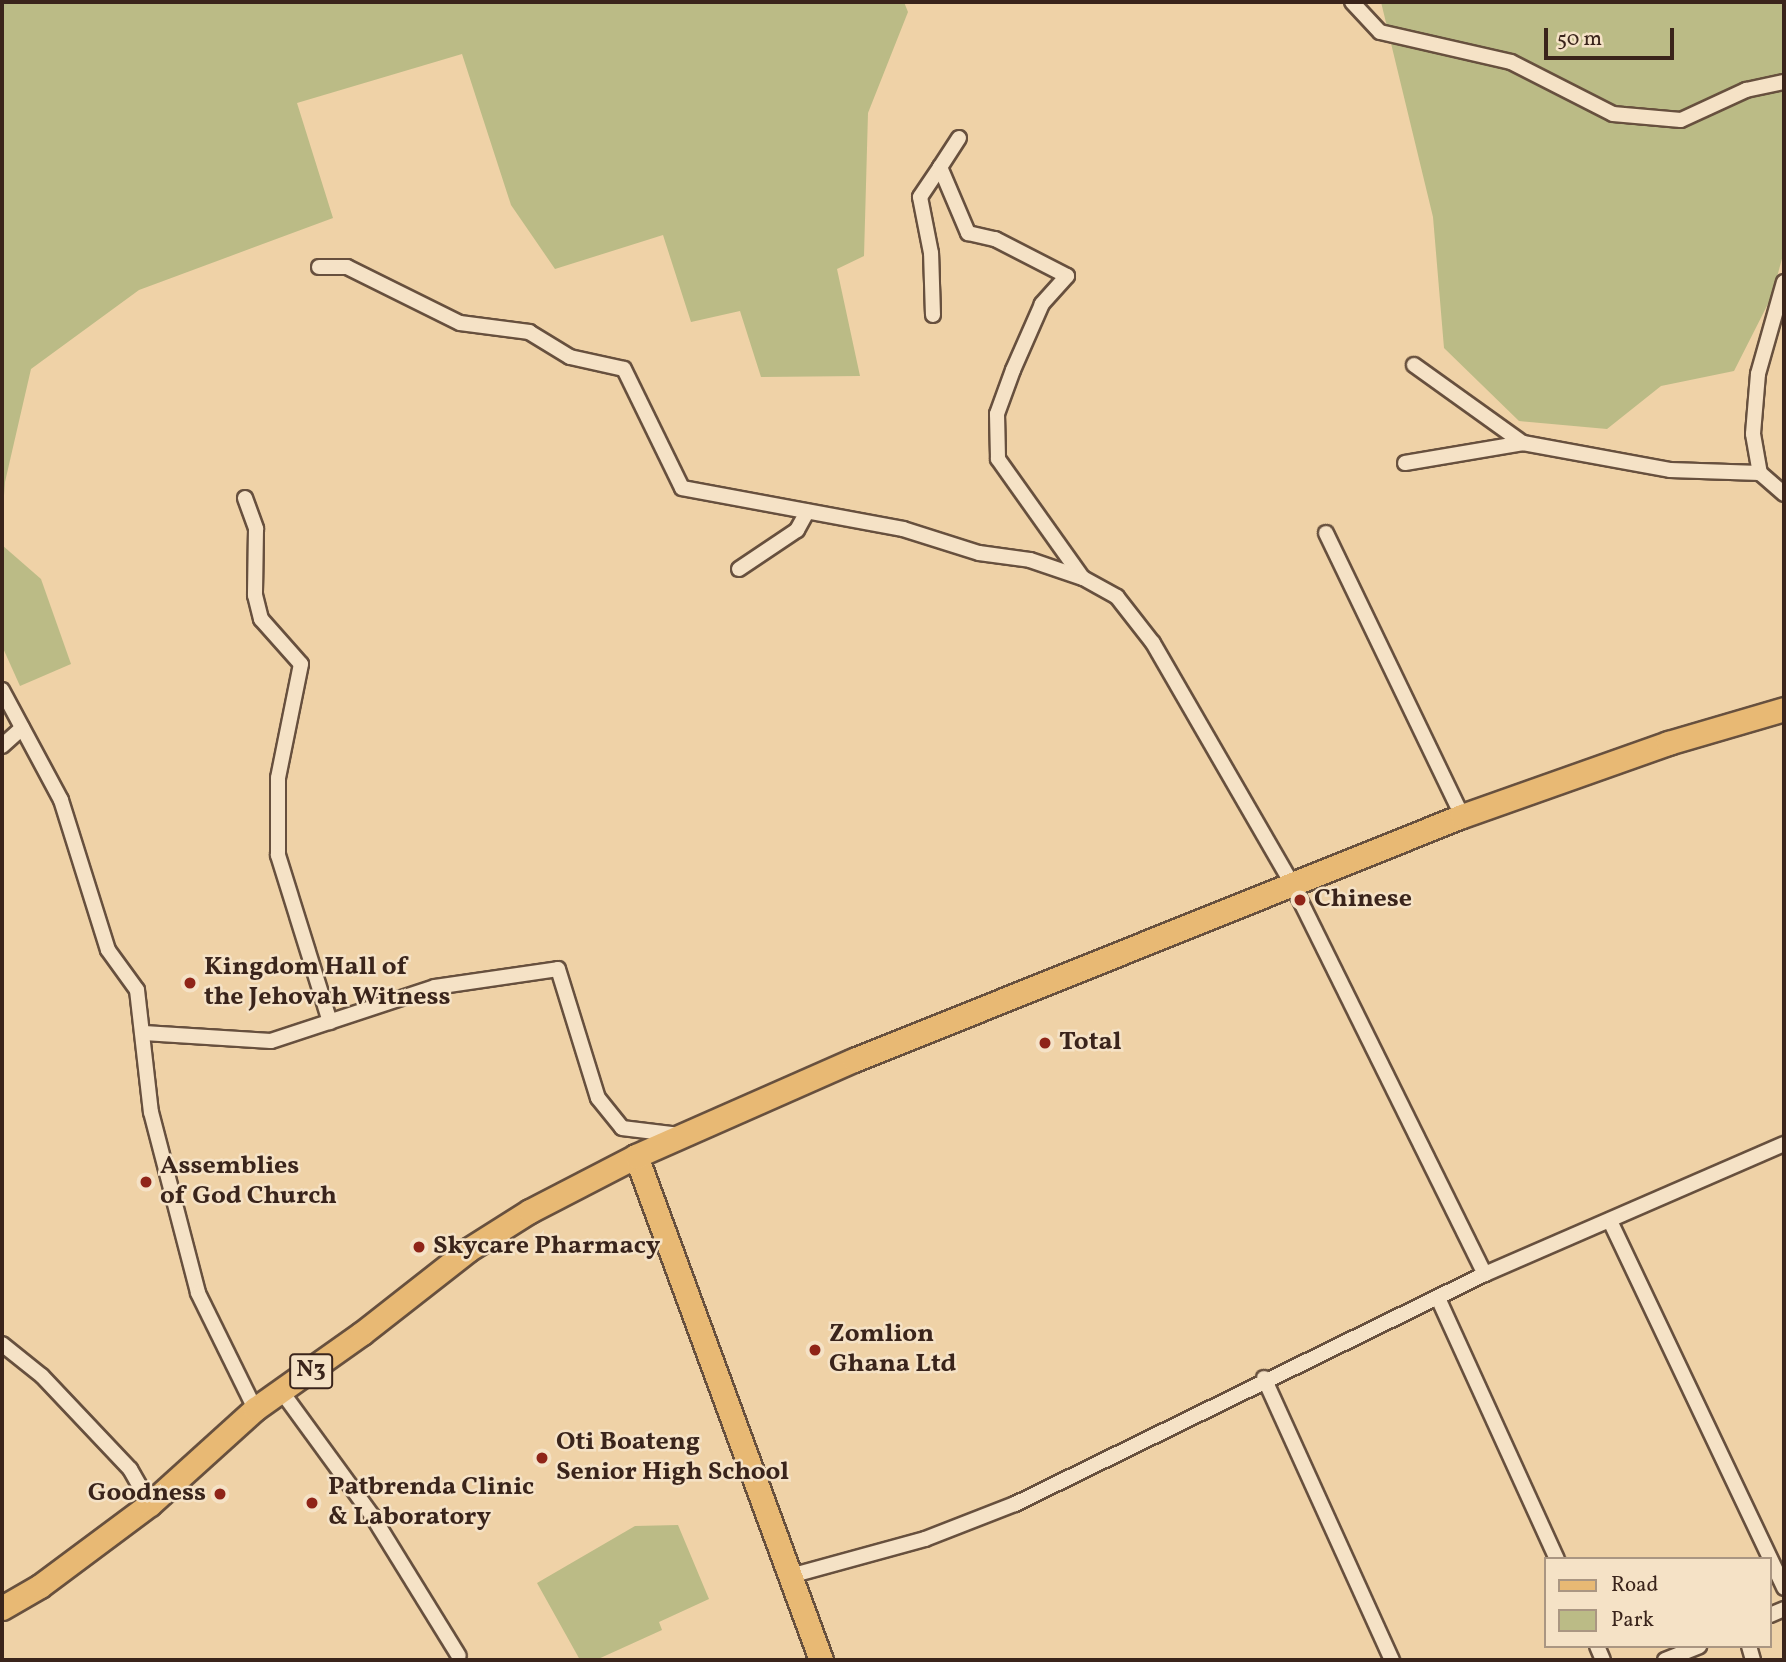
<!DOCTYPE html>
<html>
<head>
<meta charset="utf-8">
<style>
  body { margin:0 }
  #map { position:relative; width:1786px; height:1662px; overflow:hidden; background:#efd2a7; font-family:Vollkorn,serif }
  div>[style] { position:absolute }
  .green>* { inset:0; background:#bbbb86 }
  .roads { filter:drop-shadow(2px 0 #67503e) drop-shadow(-2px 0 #67503e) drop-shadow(0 2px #67503e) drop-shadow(0 -2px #67503e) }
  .street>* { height:14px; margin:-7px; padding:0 7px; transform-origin:7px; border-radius:7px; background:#f5e2c6 }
  .primary>* { height:23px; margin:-11.5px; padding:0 11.5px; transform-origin:11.5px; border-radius:11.5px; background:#e8b974 }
  .dots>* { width:19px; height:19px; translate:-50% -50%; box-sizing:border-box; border:4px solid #f5e2c6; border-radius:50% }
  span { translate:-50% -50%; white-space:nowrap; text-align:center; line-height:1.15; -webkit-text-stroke:5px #f5e2c6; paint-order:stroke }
  .shield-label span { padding:2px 5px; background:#f5e2c6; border:2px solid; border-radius:5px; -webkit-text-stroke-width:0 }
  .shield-label { font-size:24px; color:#3a241b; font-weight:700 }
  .poi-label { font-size:26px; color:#3a241b; font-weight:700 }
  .left { translate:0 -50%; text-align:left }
  .right { translate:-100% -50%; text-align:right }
  .frame { position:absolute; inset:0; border:4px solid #3a241b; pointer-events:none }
  .legend { position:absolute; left:1544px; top:1557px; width:228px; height:91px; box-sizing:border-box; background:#f5e2c6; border:2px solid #aa9682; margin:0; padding:9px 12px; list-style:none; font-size:21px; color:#3a241b }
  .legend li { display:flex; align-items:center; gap:14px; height:35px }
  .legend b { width:35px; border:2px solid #aa9682 }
  .scale { position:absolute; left:1544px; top:28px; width:130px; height:32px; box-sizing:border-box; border:4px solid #3a241b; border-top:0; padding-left:9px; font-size:21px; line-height:24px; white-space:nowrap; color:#3a241b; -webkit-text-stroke:5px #f5e2c6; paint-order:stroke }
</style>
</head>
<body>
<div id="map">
  <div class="green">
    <div style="clip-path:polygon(2px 2px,904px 2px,908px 12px,868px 113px,864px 256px,837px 269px,860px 376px,761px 377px,740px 311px,691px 322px,663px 235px,555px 269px,511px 205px,462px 54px,297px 103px,333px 218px,139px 290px,31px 369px,5px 482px,2px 523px)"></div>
    <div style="clip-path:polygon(1381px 2px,1784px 2px,1784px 251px,1772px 296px,1734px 371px,1661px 386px,1607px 429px,1519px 421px,1444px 348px,1433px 217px)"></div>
    <div style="clip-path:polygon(2px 545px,41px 579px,71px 664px,20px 686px,2px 646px)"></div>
    <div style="clip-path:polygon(678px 1525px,709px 1599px,659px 1622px,662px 1630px,596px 1660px,580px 1660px,537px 1583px,635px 1526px)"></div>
  </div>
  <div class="roads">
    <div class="street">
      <div style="left:1352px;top:2px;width:41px;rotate:47deg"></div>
      <div style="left:1380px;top:32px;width:134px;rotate:12.9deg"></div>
      <div style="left:1511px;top:62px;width:114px;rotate:27deg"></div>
      <div style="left:1613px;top:114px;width:68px;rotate:5deg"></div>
      <div style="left:1681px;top:120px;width:72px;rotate:-24.8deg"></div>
      <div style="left:1746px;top:90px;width:39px;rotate:-12deg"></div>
      <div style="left:959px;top:138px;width:35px;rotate:123deg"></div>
      <div style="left:940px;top:167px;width:72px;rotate:67deg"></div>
      <div style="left:968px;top:233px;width:28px;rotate:13deg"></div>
      <div style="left:995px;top:239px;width:81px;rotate:27.2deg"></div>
      <div style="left:1067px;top:276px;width:38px;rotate:132deg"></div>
      <div style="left:1042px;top:304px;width:72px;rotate:113.7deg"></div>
      <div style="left:1013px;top:370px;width:47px;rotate:110deg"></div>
      <div style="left:997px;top:414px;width:45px;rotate:88.7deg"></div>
      <div style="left:998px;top:459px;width:145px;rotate:54.6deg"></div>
      <div style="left:319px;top:267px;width:28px"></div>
      <div style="left:347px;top:267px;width:126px;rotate:26.4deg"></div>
      <div style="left:460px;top:323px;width:70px;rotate:7.4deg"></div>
      <div style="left:529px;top:332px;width:48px;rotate:31.4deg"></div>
      <div style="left:570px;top:357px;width:55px;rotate:12.5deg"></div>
      <div style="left:624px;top:369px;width:132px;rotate:64deg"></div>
      <div style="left:682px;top:488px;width:225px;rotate:10.5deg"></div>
      <div style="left:903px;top:529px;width:80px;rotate:17.5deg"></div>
      <div style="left:979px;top:553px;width:51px;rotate:7.8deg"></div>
      <div style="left:1030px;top:560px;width:56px;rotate:18.8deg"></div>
      <div style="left:1083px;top:578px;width:39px;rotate:29deg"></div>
      <div style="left:1117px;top:597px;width:58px;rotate:52deg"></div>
      <div style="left:1153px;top:643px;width:278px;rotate:60deg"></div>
      <div style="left:1292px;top:884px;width:435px;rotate:63.7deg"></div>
      <div style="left:1784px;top:282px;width:96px;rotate:105.8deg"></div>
      <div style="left:1758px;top:374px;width:60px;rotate:94.8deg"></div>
      <div style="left:1753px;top:434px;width:40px;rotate:80deg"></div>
      <div style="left:1760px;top:473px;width:32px;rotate:41deg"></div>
      <div style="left:933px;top:315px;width:62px;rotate:-91.8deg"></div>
      <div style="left:931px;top:253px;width:57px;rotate:-101.1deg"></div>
      <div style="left:920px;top:197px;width:36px;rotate:-56deg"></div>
      <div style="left:1414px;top:365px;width:134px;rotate:35.6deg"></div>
      <div style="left:1523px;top:443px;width:149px;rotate:10.4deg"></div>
      <div style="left:1670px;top:470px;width:90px;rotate:1.9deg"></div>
      <div style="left:1405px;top:463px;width:120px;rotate:-9.6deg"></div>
      <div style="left:245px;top:498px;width:33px;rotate:70deg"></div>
      <div style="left:256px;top:529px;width:66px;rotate:90.9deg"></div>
      <div style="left:255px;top:595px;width:25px;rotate:76deg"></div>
      <div style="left:261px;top:619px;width:60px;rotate:48.4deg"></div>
      <div style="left:301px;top:664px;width:116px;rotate:101.4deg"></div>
      <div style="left:278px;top:778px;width:77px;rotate:90deg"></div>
      <div style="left:278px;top:855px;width:175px;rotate:72.7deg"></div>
      <div style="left:1326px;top:533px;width:314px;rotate:64.3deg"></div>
      <div style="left:739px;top:569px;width:70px;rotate:-33.9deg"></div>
      <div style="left:797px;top:530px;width:21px;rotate:-61deg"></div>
      <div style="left:2px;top:690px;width:125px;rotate:61.8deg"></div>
      <div style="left:61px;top:800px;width:157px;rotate:72.6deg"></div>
      <div style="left:108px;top:950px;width:49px;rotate:54.1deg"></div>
      <div style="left:137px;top:990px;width:123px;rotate:83.5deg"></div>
      <div style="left:151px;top:1112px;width:187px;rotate:75.4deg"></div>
      <div style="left:198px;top:1293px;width:129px;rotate:63.8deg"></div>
      <div style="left:2px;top:746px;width:27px;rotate:-42deg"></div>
      <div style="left:144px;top:1033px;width:127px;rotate:3.6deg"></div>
      <div style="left:271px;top:1041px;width:173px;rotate:-18.2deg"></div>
      <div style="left:435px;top:987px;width:124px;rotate:-8.3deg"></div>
      <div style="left:558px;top:969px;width:135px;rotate:72.8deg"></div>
      <div style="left:598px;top:1098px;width:38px;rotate:51deg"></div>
      <div style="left:622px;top:1128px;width:58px;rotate:6.9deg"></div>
      <div style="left:1611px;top:1223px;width:404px;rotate:64.6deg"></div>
      <div style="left:1438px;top:1298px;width:287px;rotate:65.5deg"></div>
      <div style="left:2px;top:1344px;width:51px;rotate:38.7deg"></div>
      <div style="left:42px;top:1376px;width:128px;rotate:46.6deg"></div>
      <div style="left:130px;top:1469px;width:40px;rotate:60.3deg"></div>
      <div style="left:1264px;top:1378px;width:310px;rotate:65.6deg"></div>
      <div style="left:282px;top:1392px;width:155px;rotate:53.9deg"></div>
      <div style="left:373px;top:1517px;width:163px;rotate:58.3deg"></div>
      <div style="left:790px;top:1576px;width:140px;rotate:-15.3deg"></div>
      <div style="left:925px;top:1539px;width:97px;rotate:-21.3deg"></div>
      <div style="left:1015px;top:1504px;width:523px;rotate:-26.08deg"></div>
      <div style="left:1485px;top:1274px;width:326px;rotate:-23.5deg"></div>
      <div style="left:1770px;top:1615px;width:15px;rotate:-23deg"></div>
      <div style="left:1597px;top:1646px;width:15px;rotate:67deg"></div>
      <div style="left:1749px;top:1646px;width:15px;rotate:74deg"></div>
      <div style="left:1665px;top:1660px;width:37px;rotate:-22deg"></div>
    </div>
    <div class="primary">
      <div style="left:636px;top:1156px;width:537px;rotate:69.84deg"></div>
      <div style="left:2px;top:1608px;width:44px;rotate:-30.1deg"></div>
      <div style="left:40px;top:1586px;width:137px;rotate:-36.7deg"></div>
      <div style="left:150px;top:1504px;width:142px;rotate:-42.1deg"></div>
      <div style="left:255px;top:1409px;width:130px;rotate:-35.3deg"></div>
      <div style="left:361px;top:1334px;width:136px;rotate:-38.1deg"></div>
      <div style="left:468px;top:1250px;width:73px;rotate:-32.2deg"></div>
      <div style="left:530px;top:1211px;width:119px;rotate:-27.4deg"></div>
      <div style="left:636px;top:1156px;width:238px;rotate:-23.8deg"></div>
      <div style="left:854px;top:1060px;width:655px;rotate:-21.87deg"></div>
      <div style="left:1462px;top:816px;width:219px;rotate:-19.5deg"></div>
      <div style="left:1668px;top:743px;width:121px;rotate:-16.3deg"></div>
    </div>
  </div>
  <div class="dots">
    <div style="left:1300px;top:900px;background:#8f2418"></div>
    <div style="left:190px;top:983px;background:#8f2418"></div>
    <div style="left:1045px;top:1043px;background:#8f2418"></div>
    <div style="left:146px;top:1182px;background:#8f2418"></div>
    <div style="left:419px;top:1247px;background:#8f2418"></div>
    <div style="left:815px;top:1350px;background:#8f2418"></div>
    <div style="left:542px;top:1458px;background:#8f2418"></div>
    <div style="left:220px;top:1494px;background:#8f2418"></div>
    <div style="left:312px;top:1503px;background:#8f2418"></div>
  </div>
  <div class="shield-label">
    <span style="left:311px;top:1371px">N3</span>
  </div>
  <div class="poi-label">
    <span class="left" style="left:1314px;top:900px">Chinese</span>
    <span class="left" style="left:204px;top:983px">Kingdom Hall of<br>the Jehovah Witness</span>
    <span class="left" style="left:1059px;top:1043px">Total</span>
    <span class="left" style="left:160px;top:1182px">Assemblies<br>of God Church</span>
    <span class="left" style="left:433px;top:1247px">Skycare Pharmacy</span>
    <span class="left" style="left:829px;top:1350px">Zomlion<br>Ghana Ltd</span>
    <span class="left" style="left:556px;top:1458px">Oti Boateng<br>Senior High School</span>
    <span class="left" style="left:328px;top:1503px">Patbrenda Clinic<br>&amp; Laboratory</span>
    <span class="right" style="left:206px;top:1494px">Goodness</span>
  </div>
  <div class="frame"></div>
  <ul class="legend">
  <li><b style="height:9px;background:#e8b974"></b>Road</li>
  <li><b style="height:19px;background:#bbbb86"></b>Park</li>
  </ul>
  <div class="scale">50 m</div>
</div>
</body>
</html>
